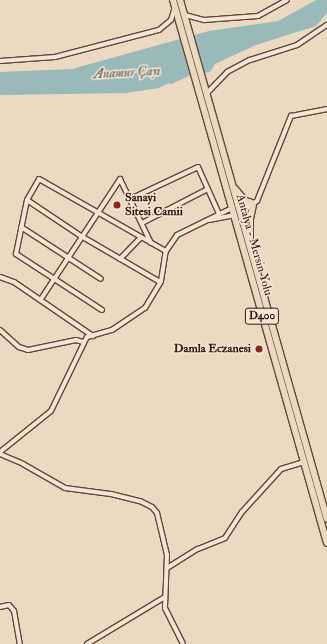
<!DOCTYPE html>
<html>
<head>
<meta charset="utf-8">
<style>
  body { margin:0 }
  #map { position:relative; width:327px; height:644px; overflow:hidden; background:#ebdac1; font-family:"IM FELL Double Pica",serif }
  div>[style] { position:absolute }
  .water>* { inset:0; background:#99bab9 }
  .river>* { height:6px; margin:-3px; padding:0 3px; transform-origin:3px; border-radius:3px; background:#99bab9 }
  .roads { filter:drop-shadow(1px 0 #614837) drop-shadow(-1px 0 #614837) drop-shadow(0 1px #614837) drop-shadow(0 -1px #614837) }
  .minor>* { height:4px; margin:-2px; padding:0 2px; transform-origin:2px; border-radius:2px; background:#f2e7d7 }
  .trunk>* { height:6px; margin:-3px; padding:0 3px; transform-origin:3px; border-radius:3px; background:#ebdac1 }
  .dots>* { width:11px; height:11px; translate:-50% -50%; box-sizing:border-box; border:2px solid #f2e7d7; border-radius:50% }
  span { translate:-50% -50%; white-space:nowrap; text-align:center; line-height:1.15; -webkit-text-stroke:3px #f2e7d7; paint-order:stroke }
  .shield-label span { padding:1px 3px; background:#f2e7d7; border:1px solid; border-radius:3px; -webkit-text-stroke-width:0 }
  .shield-label { font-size:11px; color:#331709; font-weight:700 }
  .poi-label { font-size:12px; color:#331709; font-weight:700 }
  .left { translate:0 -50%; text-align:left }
  .right { translate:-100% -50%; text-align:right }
  .street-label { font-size:12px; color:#331709 }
  .water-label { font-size:13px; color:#575047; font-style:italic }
</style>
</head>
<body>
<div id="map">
  <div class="water">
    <div style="clip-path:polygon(316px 0,327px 0,327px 13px,316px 26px,256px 45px,215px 64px,210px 72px,183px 76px,159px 88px,126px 93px,0 95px,0 72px,72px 69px,209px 31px,278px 21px)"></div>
  </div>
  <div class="river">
    <div style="left:171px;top:81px;width:21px;rotate:-25deg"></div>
  </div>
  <div class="roads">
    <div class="minor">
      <div style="left:185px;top:15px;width:20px;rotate:15deg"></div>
      <div style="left:204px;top:20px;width:54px;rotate:-4.2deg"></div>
      <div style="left:258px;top:16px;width:33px;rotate:-29deg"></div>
      <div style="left:0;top:61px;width:55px;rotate:-4.2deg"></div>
      <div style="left:55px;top:57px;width:107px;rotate:-14.6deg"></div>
      <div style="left:159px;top:30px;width:16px;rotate:-40deg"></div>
      <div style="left:171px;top:20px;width:14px;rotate:-73deg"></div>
      <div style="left:208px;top:92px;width:28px;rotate:-46deg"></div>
      <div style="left:227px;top:72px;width:26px;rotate:-28deg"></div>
      <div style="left:250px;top:60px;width:49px;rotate:-17.7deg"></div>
      <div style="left:297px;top:45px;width:36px;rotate:-34deg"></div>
      <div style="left:130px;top:199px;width:75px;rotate:-25.2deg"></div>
      <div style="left:198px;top:167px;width:51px;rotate:65.9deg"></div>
      <div style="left:27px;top:200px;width:65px;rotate:33.7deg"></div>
      <div style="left:81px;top:236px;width:91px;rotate:30.2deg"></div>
      <div style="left:238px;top:205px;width:13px;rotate:-9deg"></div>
      <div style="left:240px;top:213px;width:21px;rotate:-35deg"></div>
      <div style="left:257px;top:201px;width:92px;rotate:-68.2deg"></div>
      <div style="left:291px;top:116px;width:37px;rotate:-11deg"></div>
      <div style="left:209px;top:220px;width:25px;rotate:-11deg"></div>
      <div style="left:142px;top:223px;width:74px;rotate:-27.3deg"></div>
      <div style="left:21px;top:227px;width:95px;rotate:33deg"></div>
      <div style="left:120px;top:259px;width:30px;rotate:-46deg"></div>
      <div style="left:0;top:277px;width:15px;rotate:20deg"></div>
      <div style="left:14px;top:282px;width:96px;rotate:34.4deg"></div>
      <div style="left:41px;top:299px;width:144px;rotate:-56.6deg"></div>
      <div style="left:120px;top:179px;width:71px;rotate:64.2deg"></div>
      <div style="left:102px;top:310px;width:103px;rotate:-146.9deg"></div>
      <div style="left:16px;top:254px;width:55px;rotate:-78.5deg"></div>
      <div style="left:27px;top:200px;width:24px;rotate:-60deg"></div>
      <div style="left:39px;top:179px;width:146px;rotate:29.6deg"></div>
      <div style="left:0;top:330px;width:25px;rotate:42deg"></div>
      <div style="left:19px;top:347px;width:9px;rotate:18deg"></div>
      <div style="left:28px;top:350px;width:49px;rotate:-11.8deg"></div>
      <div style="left:76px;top:340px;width:7px;rotate:16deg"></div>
      <div style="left:0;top:452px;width:65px;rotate:-38.8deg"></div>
      <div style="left:51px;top:411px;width:82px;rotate:-64.1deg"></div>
      <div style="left:87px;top:337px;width:26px;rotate:-16deg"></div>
      <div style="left:112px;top:330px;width:40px;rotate:-34deg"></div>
      <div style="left:145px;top:308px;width:31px;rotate:-59deg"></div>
      <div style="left:161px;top:281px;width:30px;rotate:-81deg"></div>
      <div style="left:166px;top:251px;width:19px;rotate:-55deg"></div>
      <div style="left:177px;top:235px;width:61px;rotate:-26.1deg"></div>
      <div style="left:0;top:454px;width:25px;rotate:23deg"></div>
      <div style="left:23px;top:464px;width:48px;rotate:29.7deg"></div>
      <div style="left:65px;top:488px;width:46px;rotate:7.4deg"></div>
      <div style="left:111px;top:494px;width:30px;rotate:14deg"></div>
      <div style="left:140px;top:501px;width:13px;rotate:27deg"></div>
      <div style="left:152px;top:507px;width:8px;rotate:50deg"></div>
      <div style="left:157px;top:513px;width:43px;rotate:76.6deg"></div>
      <div style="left:167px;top:555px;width:53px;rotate:92.2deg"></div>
      <div style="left:165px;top:608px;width:40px;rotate:63.4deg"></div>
      <div style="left:167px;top:568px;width:36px;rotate:-32deg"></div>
      <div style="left:198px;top:549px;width:29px;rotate:-22deg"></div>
      <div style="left:225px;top:538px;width:31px;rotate:-57deg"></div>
      <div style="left:242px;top:512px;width:58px;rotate:-47.8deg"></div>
      <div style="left:281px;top:469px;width:24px;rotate:-17deg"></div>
      <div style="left:0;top:607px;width:9px;rotate:-13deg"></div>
      <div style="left:9px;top:605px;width:8px;rotate:50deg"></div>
      <div style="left:14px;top:611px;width:34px;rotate:80deg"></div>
      <div style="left:87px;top:644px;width:91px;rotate:-31.1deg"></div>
    </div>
    <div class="trunk">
      <div style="left:173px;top:0;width:564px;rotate:74.17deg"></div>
      <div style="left:180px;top:0;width:539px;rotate:74.19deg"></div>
      <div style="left:235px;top:189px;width:16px;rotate:50deg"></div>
      <div style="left:245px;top:201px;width:7px;rotate:16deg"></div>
      <div style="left:250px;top:237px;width:18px;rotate:-90deg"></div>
      <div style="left:250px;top:219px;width:14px;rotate:-78deg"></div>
    </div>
  </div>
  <div class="dots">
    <div style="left:117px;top:205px;background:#8f2418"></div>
    <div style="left:259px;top:349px;background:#8f2418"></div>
  </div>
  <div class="shield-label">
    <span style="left:262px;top:316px">D400</span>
  </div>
  <div class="poi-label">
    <span class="left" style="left:125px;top:205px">Sanayi<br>Sitesi Camii</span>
    <span class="right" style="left:251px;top:349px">Damla Eczanesi</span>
  </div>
  <div class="street-label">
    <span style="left:254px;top:245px;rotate:74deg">Antalya - Mersin Yolu</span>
  </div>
  <div class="water-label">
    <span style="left:127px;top:73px;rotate:-3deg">Anamur Çayı</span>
  </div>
</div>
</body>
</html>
